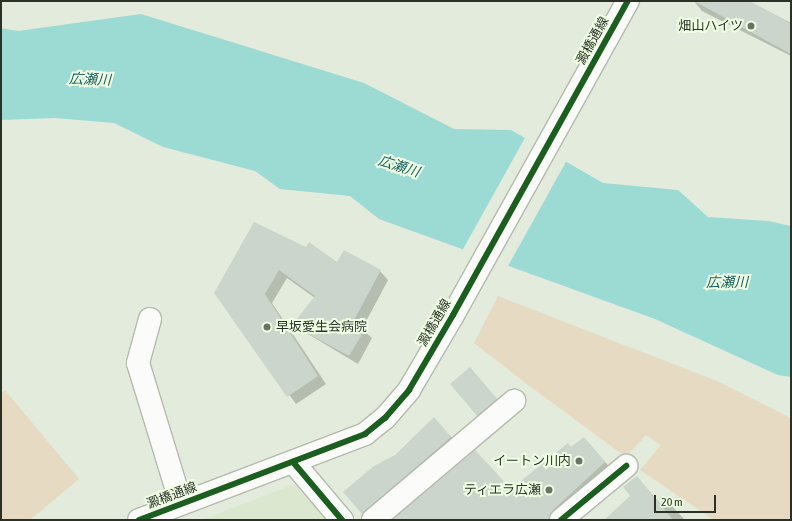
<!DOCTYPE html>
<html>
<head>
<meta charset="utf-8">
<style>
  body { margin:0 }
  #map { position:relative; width:792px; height:521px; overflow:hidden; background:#e3ebdc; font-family:"Asap Condensed","Noto Sans JP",sans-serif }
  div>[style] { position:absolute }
  .built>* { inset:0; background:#dbe8cf }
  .green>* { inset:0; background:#e6dac3 }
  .water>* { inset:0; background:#9cdad4 }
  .pier>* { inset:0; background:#e3ebdc }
  .shadow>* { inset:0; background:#0003 }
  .building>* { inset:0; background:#cbd5cb }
  .roads { filter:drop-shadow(1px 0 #b4baae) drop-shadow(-1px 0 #b4baae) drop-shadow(0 1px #b4baae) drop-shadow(0 -1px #b4baae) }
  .minor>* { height:22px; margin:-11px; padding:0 11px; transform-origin:11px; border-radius:11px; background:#fbfcfa }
  .cycleway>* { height:6px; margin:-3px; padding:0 3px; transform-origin:3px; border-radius:3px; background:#1b5e20 }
  .dots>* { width:11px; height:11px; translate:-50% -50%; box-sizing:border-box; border:2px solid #f0ffe4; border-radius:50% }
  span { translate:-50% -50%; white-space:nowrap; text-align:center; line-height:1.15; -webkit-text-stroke:4px #f0ffe4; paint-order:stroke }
  .poi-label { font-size:13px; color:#2b3127 }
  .right { translate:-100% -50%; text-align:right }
  .left { translate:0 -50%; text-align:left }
  .street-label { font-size:13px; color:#2b3127 }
  .water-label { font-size:14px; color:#165e5d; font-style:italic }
  .frame { position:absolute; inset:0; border:2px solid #2b3127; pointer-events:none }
  .scale { position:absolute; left:654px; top:495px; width:62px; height:18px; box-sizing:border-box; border:2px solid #2b3127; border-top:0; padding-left:5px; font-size:12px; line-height:14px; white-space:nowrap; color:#2b3127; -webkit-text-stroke:3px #f0ffe4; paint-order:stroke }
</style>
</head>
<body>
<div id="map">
  <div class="built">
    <div style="clip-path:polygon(295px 484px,326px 520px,201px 520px)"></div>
  </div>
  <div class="green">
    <div style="clip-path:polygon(498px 296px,717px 381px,791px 418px,791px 520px,714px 520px,640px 470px,661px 445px,646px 435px,626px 457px,524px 382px,474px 343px)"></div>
    <div style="clip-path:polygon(5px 390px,79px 479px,30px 520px,1px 520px,1px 393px)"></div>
  </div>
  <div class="water">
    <div style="clip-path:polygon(141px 14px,364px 83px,454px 129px,511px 130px,603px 183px,678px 190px,708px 217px,768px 221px,791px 226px,791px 377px,778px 375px,655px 319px,379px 219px,350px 196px,280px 189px,255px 171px,163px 147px,114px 123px,55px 118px,1px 120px,1px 28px,18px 31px)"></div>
  </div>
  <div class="pier">
    <div style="clip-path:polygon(526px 136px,567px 160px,507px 268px,462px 251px)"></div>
  </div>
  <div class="shadow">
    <div style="clip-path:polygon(694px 1px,747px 1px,791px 23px,791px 56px,702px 11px)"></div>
    <div style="clip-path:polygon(254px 223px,338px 264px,380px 271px,388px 280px,362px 329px,372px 338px,358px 364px,293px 325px,315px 298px,287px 278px,272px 303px,326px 384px,296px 404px,216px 292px)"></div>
    <div style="clip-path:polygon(470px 368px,503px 406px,484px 422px,478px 415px)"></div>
    <div style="clip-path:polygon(434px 418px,460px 447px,369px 520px,344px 492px,396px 456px)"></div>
    <div style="clip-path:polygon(584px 438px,613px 471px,562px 520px,394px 520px,511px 490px,568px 444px,572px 448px)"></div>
    <div style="clip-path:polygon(637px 477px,664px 508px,670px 504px,685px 520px,606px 520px,632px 496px)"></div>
  </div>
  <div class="building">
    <div style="clip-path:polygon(694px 1px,749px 1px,763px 8px,791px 24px,791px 54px)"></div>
    <div style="clip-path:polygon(254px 222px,306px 247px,309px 242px,337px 262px,344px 250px,381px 270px,353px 322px,365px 329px,349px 356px,292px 325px,315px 296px,279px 270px,265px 294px,318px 376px,287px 397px,214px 293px)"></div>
    <div style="clip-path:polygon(470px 367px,497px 399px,477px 416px,450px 384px)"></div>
    <div style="clip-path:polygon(434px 417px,451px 437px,362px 514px,343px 492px,374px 466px,395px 455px)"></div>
    <div style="clip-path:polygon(584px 437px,605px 462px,553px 510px,549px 520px,392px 520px,475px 450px,511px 489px,568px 443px,571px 447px)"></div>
    <div style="clip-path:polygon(637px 476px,673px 520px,604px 520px,630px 496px,623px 487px)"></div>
  </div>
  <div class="roads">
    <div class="minor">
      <div style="left:150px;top:319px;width:46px;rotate:105.3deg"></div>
      <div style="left:138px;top:363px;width:147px;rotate:73deg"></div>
      <div style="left:293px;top:462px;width:76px;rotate:49.8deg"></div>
      <div style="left:139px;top:520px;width:242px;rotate:-20.8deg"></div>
      <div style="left:365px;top:434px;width:26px;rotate:-39deg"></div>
      <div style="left:385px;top:418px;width:37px;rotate:-49deg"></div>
      <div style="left:409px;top:390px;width:87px;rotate:-59.6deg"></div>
      <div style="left:453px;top:315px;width:359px;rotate:-60.9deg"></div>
      <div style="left:373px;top:520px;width:185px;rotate:-40.2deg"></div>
      <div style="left:561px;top:520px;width:85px;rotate:-39.7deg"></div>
    </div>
  </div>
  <div class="cycleway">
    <div style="left:293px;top:462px;width:76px;rotate:49.8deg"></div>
    <div style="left:139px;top:520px;width:242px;rotate:-20.8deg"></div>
    <div style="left:365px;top:434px;width:26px;rotate:-39deg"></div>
    <div style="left:385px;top:418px;width:37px;rotate:-49deg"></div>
    <div style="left:409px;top:390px;width:87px;rotate:-59.6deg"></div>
    <div style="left:453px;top:315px;width:359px;rotate:-60.9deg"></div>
    <div style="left:561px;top:520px;width:85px;rotate:-39.7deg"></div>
  </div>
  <div class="dots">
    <div style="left:751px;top:26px;background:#6b7266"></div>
    <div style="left:267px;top:327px;background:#6b7266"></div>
    <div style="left:579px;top:461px;background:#6b7266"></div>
    <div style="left:549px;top:490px;background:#6b7266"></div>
  </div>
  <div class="poi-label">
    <span class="right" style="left:743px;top:26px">畑山ハイツ</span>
    <span class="left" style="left:276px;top:327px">早坂愛生会病院</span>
    <span class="right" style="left:571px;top:461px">イートン川内</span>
    <span class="right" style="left:541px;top:490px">ティエラ広瀬</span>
  </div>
  <div class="street-label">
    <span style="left:593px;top:41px;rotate:-61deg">澱橋通線</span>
    <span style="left:435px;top:323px;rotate:-60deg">澱橋通線</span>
    <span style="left:172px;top:496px;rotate:-21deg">澱橋通線</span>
  </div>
  <div class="water-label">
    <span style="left:90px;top:79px;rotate:2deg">広瀬川</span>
    <span style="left:399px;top:166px;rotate:18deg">広瀬川</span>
    <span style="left:727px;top:282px">広瀬川</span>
  </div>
  <div class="frame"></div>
  <div class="scale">20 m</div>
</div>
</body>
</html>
